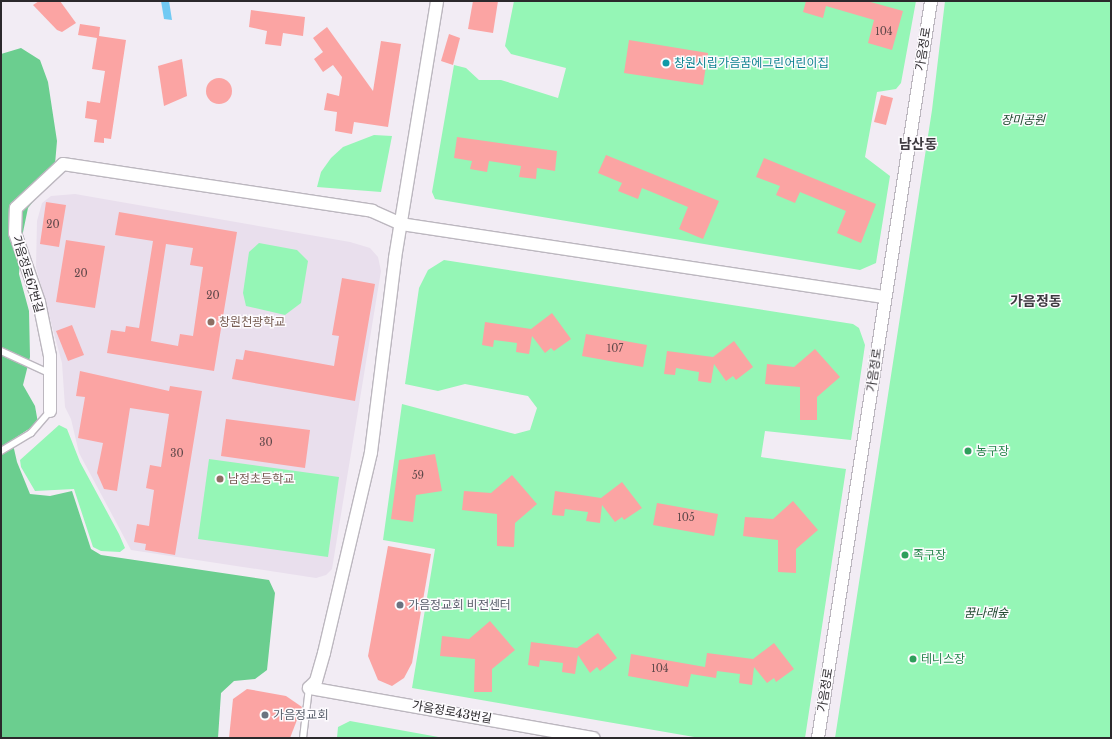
<!DOCTYPE html>
<html>
<head>
<meta charset="utf-8">
<style>
  body { margin:0 }
  #map { position:relative; width:1112px; height:739px; overflow:hidden; background:#f2ecf4; font-family:"Libre Baskerville","Noto Sans KR",serif }
  div>[style] { position:absolute }
  .built>* { inset:0; background:#e9dfed }
  .green>* { inset:0; background:#95f6b6 }
  .forest>* { inset:0; background:#6bce8f }
  .water>* { inset:0; background:#71caf3 }
  .building>* { inset:0; background:#fba4a3 }
  .round { border-radius:50% }
  .roads { filter:drop-shadow(1px 0 #bcb7bf) drop-shadow(-1px 0 #bcb7bf) drop-shadow(0 1px #bcb7bf) drop-shadow(0 -1px #bcb7bf) }
  .service>* { height:6px; margin:-3px; padding:0 3px; transform-origin:3px; border-radius:3px; background:#fff }
  .minor>* { height:12px; margin:-6px; padding:0 6px; transform-origin:6px; border-radius:6px; background:#fff }
  .dots>* { width:11px; height:11px; translate:-50% -50%; box-sizing:border-box; border:2px solid #fdfbfe; border-radius:50% }
  span { translate:-50% -50%; white-space:nowrap; text-align:center; line-height:1.15; -webkit-text-stroke:3px #fdfbfe; paint-order:stroke }
  .number-label { font-size:10px; color:#5f484a }
  .number-label span { -webkit-text-stroke-width:0 }
  .street-label { font-size:12px; color:#2b292c }
  .culture-label { font-size:12px; color:#0d838f }
  .left { translate:0 -50%; text-align:left }
  .park-label { font-size:12px; color:#204930; font-style:italic }
  .education-label { font-size:12px; color:#785e54 }
  .leisure-label { font-size:12px; color:#27864d }
  .worship-label { font-size:12px; color:#5b616d }
  .quarter-label { font-size:14px; color:#3d393f; font-weight:700 }
  .frame { position:absolute; inset:0; border:2px solid #2b292c; pointer-events:none }
</style>
</head>
<body>
<div id="map">
  <div class="built">
    <div style="clip-path:polygon(75px 194px,350px 242px,370px 248px,378px 257px,381px 271px,332px 569px,326px 575px,316px 578px,131px 550px,79px 453px,71px 419px,65px 407px,62px 363px,36px 267px,37px 221px,42px 203px,51px 196px)"></div>
  </div>
  <div class="green">
    <div style="clip-path:polygon(514px 1px,916px 1px,901px 83px,896px 89px,877px 92px,865px 157px,890px 176px,876px 263px,860px 270px,435px 199px,432px 192px,454px 65px,466px 68px,479px 80px,501px 80px,558px 98px,566px 68px,511px 54px,505px 46px)"></div>
    <div style="clip-path:polygon(945px 1px,1111px 1px,1111px 738px,835px 738px,932px 110px)"></div>
    <div style="clip-path:polygon(374px 135px,392px 136px,381px 192px,317px 187px,321px 172px,331px 158px,343px 147px)"></div>
    <div style="clip-path:polygon(259px 243px,297px 250px,308px 261px,301px 303px,285px 315px,246px 306px,243px 293px,249px 252px)"></div>
    <div style="clip-path:polygon(444px 260px,853px 324px,859px 328px,865px 345px,851px 440px,765px 431px,761px 457px,846px 469px,805px 738px,700px 738px,412px 688px,435px 549px,383px 540px,402px 404px,515px 434px,530px 430px,537px 408px,528px 396px,465px 384px,438px 391px,405px 384px,419px 288px,428px 270px)"></div>
    <div style="clip-path:polygon(59px 425px,67px 429px,80px 462px,119px 534px,125px 548px,120px 552px,101px 551px,93px 547px,74px 489px,35px 491px,21px 467px,20px 460px)"></div>
    <div style="clip-path:polygon(209px 459px,339px 477px,328px 557px,198px 539px)"></div>
    <div style="clip-path:polygon(350px 721px,444px 738px,337px 738px,338px 727px)"></div>
  </div>
  <div class="forest">
    <div style="clip-path:polygon(21px 48px,40px 60px,48px 82px,57px 141px,54px 176px,28px 208px,22px 237px,19px 274px,29px 311px,30px 357px,23px 385px,35px 406px,38px 423px,12px 440px,17px 462px,30px 494px,50px 496px,72px 491px,91px 549px,101px 555px,269px 580px,275px 593px,267px 670px,255px 679px,234px 681px,221px 693px,218px 738px,1px 738px,1px 54px)"></div>
  </div>
  <div class="water">
    <div style="clip-path:polygon(161px 1px,169px 1px,172px 20px,164px 19px)"></div>
  </div>
  <div class="building">
    <div style="clip-path:polygon(39px 1px,60px 1px,76px 23px,62px 32px,57px 30px,33px 5px)"></div>
    <div style="clip-path:polygon(473px 1px,498px 1px,493px 33px,468px 29px)"></div>
    <div style="clip-path:polygon(806px 1px,867px 1px,903px 11px,892px 50px,868px 43px,874px 20px,826px 6px,823px 18px,803px 12px)"></div>
    <div style="clip-path:polygon(251px 10px,305px 17px,303px 36px,283px 33px,281px 46px,265px 44px,267px 31px,249px 27px)"></div>
    <div style="clip-path:polygon(80px 24px,100px 27px,99px 36px,126px 40px,111px 139px,104px 138px,104px 143px,94px 142px,97px 120px,85px 118px,87px 101px,100px 103px,105px 71px,92px 69px,97px 38px,78px 35px)"></div>
    <div style="clip-path:polygon(327px 27px,373px 91px,381px 41px,401px 44px,388px 127px,354px 122px,352px 134px,335px 131px,337px 112px,324px 110px,327px 93px,339px 96px,342px 77px,333px 65px,323px 72px,314px 59px,323px 52px,313px 38px)"></div>
    <div style="clip-path:polygon(449px 34px,460px 38px,453px 65px,441px 61px)"></div>
    <div style="clip-path:polygon(629px 40px,708px 53px,703px 85px,624px 73px)"></div>
    <div style="clip-path:polygon(182px 59px,187px 96px,164px 106px,158px 66px)"></div>
    <div class="round" style="left:206px;top:78px;width:26px;height:26px"></div>
    <div style="clip-path:polygon(881px 95px,893px 98px,886px 125px,874px 122px)"></div>
    <div style="clip-path:polygon(457px 137px,557px 151px,555px 171px,537px 168px,536px 179px,519px 177px,521px 166px,489px 161px,487px 172px,470px 169px,472px 161px,454px 158px)"></div>
    <div style="clip-path:polygon(606px 155px,719px 201px,703px 239px,679px 229px,688px 207px,642px 188px,638px 199px,618px 191px,622px 183px,598px 173px)"></div>
    <div style="clip-path:polygon(764px 158px,876px 204px,861px 243px,837px 233px,846px 211px,800px 192px,795px 203px,776px 195px,780px 186px,756px 177px)"></div>
    <div style="clip-path:polygon(46px 202px,66px 205px,59px 247px,40px 244px)"></div>
    <div style="clip-path:polygon(evenodd,119px 212px,237px 232px,214px 371px,107px 353px,111px 330px,125px 332px,126px 326px,139px 328px,153px 241px,115px 235px,119px 212px,166px 244px,193px 248px,190px 265px,203px 267px,193px 336px,180px 334px,178px 346px,151px 341px,166px 244px)"></div>
    <div style="clip-path:polygon(66px 240px,105px 246px,95px 308px,56px 302px)"></div>
    <div style="clip-path:polygon(342px 278px,375px 284px,355px 401px,232px 379px,236px 359px,243px 360px,245px 350px,334px 366px,339px 336px,332px 335px)"></div>
    <div style="clip-path:polygon(552px 313px,571px 339px,554px 351px,551px 348px,545px 353px,532px 336px,529px 354px,516px 352px,517px 343px,494px 340px,493px 347px,482px 345px,485px 322px,531px 329px)"></div>
    <div style="clip-path:polygon(72px 325px,84px 355px,68px 361px,56px 331px)"></div>
    <div style="clip-path:polygon(586px 334px,647px 345px,643px 367px,582px 356px)"></div>
    <div style="clip-path:polygon(734px 341px,753px 367px,736px 380px,733px 376px,726px 381px,714px 364px,711px 383px,698px 381px,699px 372px,676px 368px,675px 375px,664px 374px,667px 351px,713px 357px)"></div>
    <div style="clip-path:polygon(815px 349px,840px 377px,817px 397px,817px 420px,800px 420px,800px 387px,765px 384px,767px 364px,794px 367px)"></div>
    <div style="clip-path:polygon(80px 371px,169px 391px,170px 386px,202px 391px,175px 555px,145px 550px,146px 544px,134px 542px,137px 524px,149px 526px,154px 490px,146px 488px,150px 465px,161px 467px,169px 414px,130px 408px,117px 491px,104px 489px,97px 473px,103px 443px,78px 438px,85px 397px,76px 396px)"></div>
    <div style="clip-path:polygon(226px 419px,310px 430px,305px 468px,221px 456px)"></div>
    <div style="clip-path:polygon(435px 454px,442px 491px,416px 495px,413px 522px,391px 519px,399px 460px)"></div>
    <div style="clip-path:polygon(512px 475px,537px 504px,515px 523px,514px 547px,497px 546px,497px 514px,462px 510px,464px 491px,491px 493px)"></div>
    <div style="clip-path:polygon(622px 482px,642px 508px,624px 520px,622px 517px,615px 522px,602px 505px,600px 523px,586px 521px,588px 512px,565px 509px,564px 516px,552px 515px,555px 491px,601px 498px)"></div>
    <div style="clip-path:polygon(793px 501px,818px 530px,796px 549px,796px 573px,778px 572px,778px 540px,743px 536px,745px 517px,773px 519px)"></div>
    <div style="clip-path:polygon(657px 503px,718px 514px,714px 536px,653px 525px)"></div>
    <div style="clip-path:polygon(388px 546px,431px 554px,412px 663px,404px 678px,392px 686px,378px 680px,368px 656px)"></div>
    <div style="clip-path:polygon(490px 621px,515px 650px,492px 669px,492px 692px,474px 692px,475px 659px,440px 656px,442px 636px,469px 639px)"></div>
    <div style="clip-path:polygon(598px 633px,617px 658px,600px 671px,597px 667px,590px 673px,578px 655px,575px 674px,562px 672px,563px 663px,540px 660px,539px 667px,528px 665px,531px 642px,577px 648px)"></div>
    <div style="clip-path:polygon(774px 643px,794px 669px,776px 682px,774px 678px,767px 683px,754px 667px,752px 685px,739px 683px,740px 674px,717px 671px,716px 678px,691px 674px,688px 687px,628px 676px,631px 654px,705px 667px,707px 653px,753px 659px)"></div>
    <div style="clip-path:polygon(247px 689px,286px 696px,302px 707px,290px 738px,229px 738px,233px 699px)"></div>
  </div>
  <div class="roads">
    <div class="service">
      <div style="left:1px;top:351px;width:55px;rotate:24.7deg"></div>
      <div style="left:1px;top:451px;width:35px;rotate:-31deg"></div>
      <div style="left:31px;top:433px;width:29px;rotate:-49deg"></div>
      <div style="left:303px;top:738px;width:50px;rotate:-83.2deg"></div>
    </div>
    <div class="minor">
      <div style="left:50px;top:411px;width:55px;rotate:-90deg"></div>
      <div style="left:50px;top:356px;width:55px;rotate:-101.5deg"></div>
      <div style="left:39px;top:302px;width:73px;rotate:-109.2deg"></div>
      <div style="left:15px;top:233px;width:25px;rotate:-88deg"></div>
      <div style="left:16px;top:208px;width:64px;rotate:-43.1deg"></div>
      <div style="left:63px;top:164px;width:313px;rotate:8.6deg"></div>
      <div style="left:372px;top:211px;width:32px;rotate:24deg"></div>
      <div style="left:401px;top:224px;width:489px;rotate:8.6deg"></div>
      <div style="left:309px;top:688px;width:10px;rotate:-45deg"></div>
      <div style="left:316px;top:681px;width:29px;rotate:-74deg"></div>
      <div style="left:324px;top:653px;width:206px;rotate:-76.8deg"></div>
      <div style="left:371px;top:452px;width:195px;rotate:-82.9deg"></div>
      <div style="left:395px;top:258px;width:260px;rotate:-80.7deg"></div>
      <div style="left:309px;top:688px;width:289px;rotate:10deg"></div>
      <div style="left:818px;top:738px;width:746px;rotate:-81.28deg"></div>
    </div>
  </div>
  <div class="dots">
    <div style="left:666px;top:63px;background:#0f9aa8"></div>
    <div style="left:211px;top:322px;background:#8d6e63"></div>
    <div style="left:968px;top:451px;background:#2e9e5b"></div>
    <div style="left:220px;top:479px;background:#8d6e63"></div>
    <div style="left:905px;top:555px;background:#2e9e5b"></div>
    <div style="left:400px;top:605px;background:#6b7280"></div>
    <div style="left:913px;top:659px;background:#2e9e5b"></div>
    <div style="left:265px;top:715px;background:#6b7280"></div>
  </div>
  <div class="number-label">
    <span style="left:884px;top:32px">104</span>
    <span style="left:53px;top:225px">20</span>
    <span style="left:81px;top:274px">20</span>
    <span style="left:213px;top:296px">20</span>
    <span style="left:615px;top:349px">107</span>
    <span style="left:266px;top:443px">30</span>
    <span style="left:177px;top:454px">30</span>
    <span style="left:418px;top:476px">59</span>
    <span style="left:686px;top:518px">105</span>
    <span style="left:660px;top:669px">104</span>
  </div>
  <div class="street-label">
    <span style="left:923px;top:49px;rotate:-81deg">가음정로</span>
    <span style="left:28px;top:274px;rotate:73deg">가음정로67번길</span>
    <span style="left:874px;top:370px;rotate:-82deg">가음정로</span>
    <span style="left:825px;top:690px;rotate:-81deg">가음정로</span>
    <span style="left:452px;top:712px;rotate:10deg">가음정로43번길</span>
  </div>
  <div class="culture-label">
    <span class="left" style="left:674px;top:63px">창원시립가음꿈에그린어린이집</span>
  </div>
  <div class="park-label">
    <span style="left:1023px;top:120px">장미공원</span>
    <span style="left:986px;top:613px">꿈나래숲</span>
  </div>
  <div class="education-label">
    <span class="left" style="left:219px;top:322px">창원천광학교</span>
    <span class="left" style="left:228px;top:479px">남정초등학교</span>
  </div>
  <div class="leisure-label">
    <span class="left" style="left:976px;top:451px">농구장</span>
    <span class="left" style="left:913px;top:555px">족구장</span>
    <span class="left" style="left:921px;top:659px">테니스장</span>
  </div>
  <div class="worship-label">
    <span class="left" style="left:408px;top:605px">가음정교회 비전센터</span>
    <span class="left" style="left:273px;top:715px">가음정교회</span>
  </div>
  <div class="quarter-label">
    <span style="left:918px;top:144px">남산동</span>
    <span style="left:1036px;top:301px">가음정동</span>
  </div>
  <div class="frame"></div>
</div>
</body>
</html>
